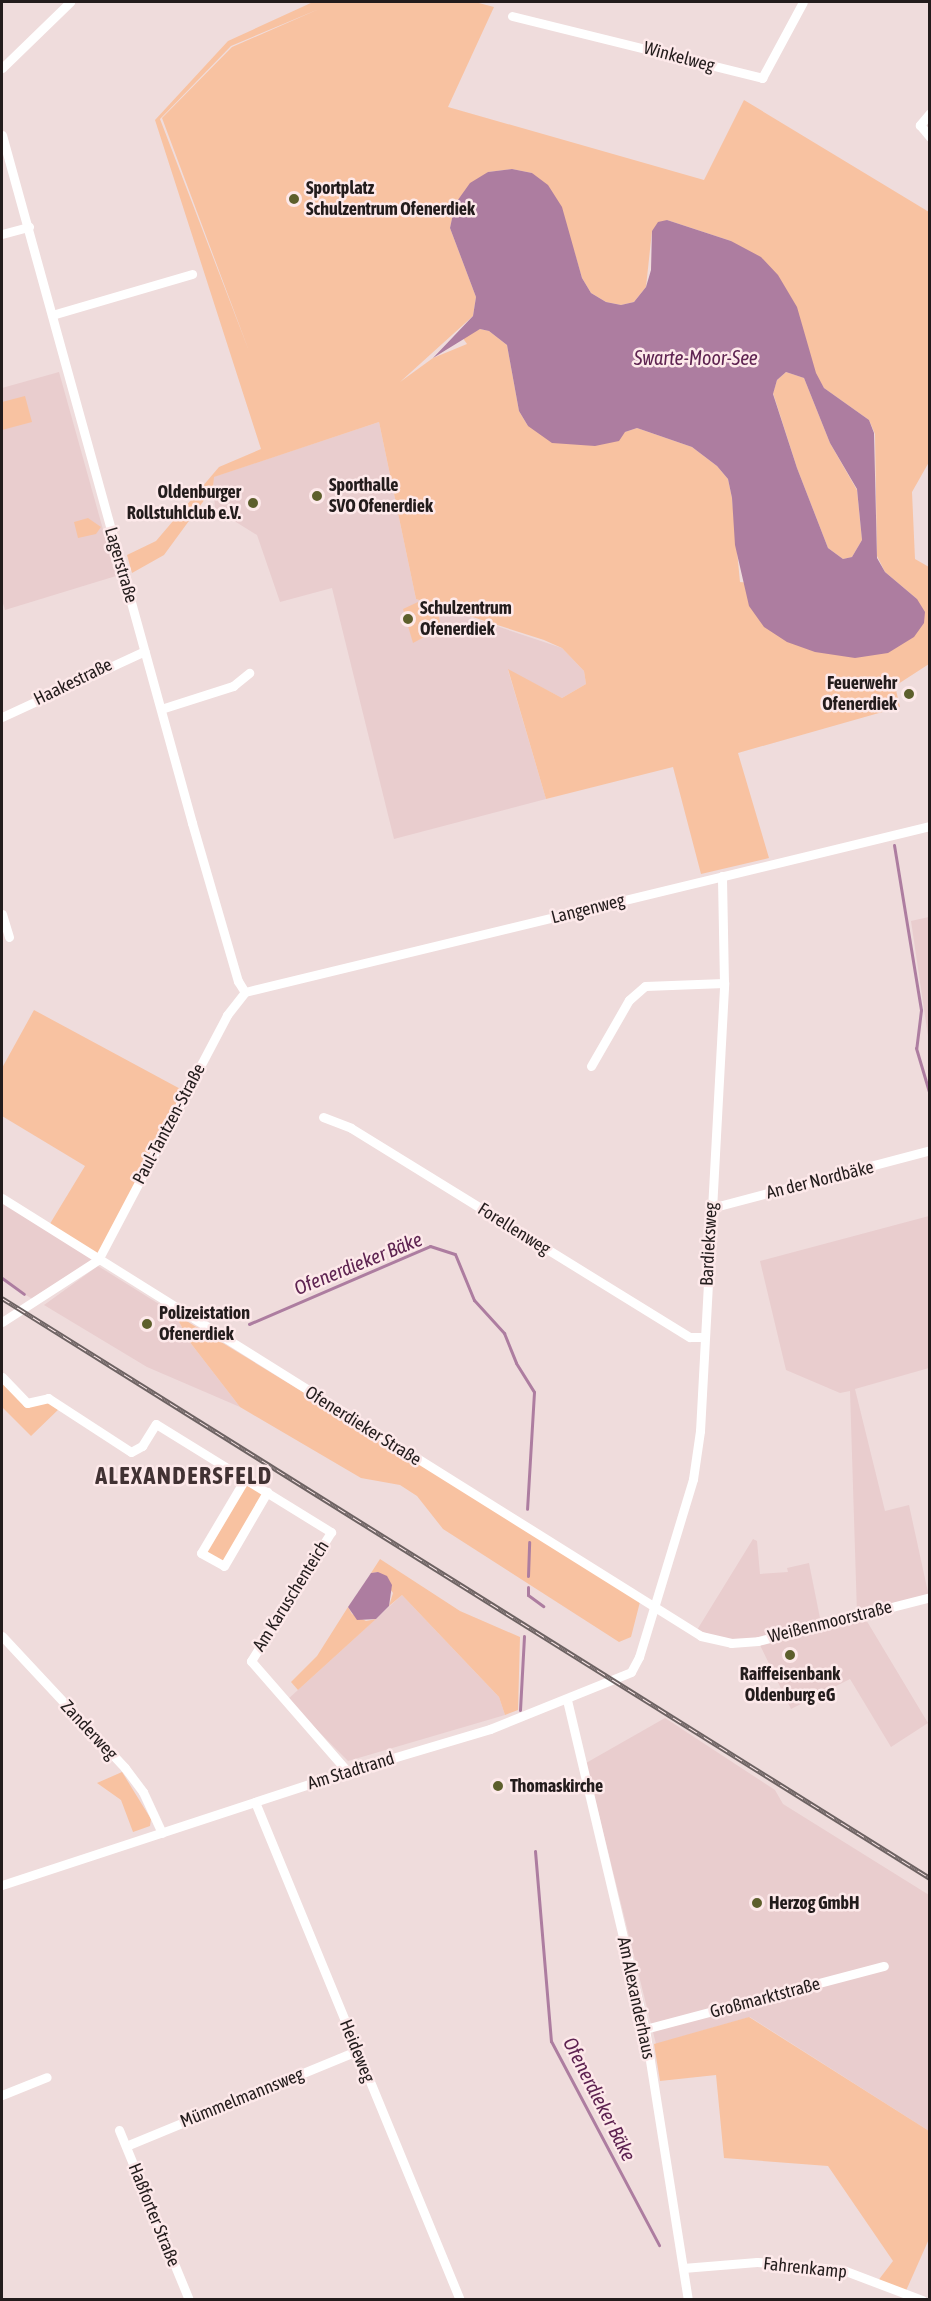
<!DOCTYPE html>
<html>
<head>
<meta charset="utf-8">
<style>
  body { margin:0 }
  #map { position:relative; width:931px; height:2301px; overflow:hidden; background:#efdcdc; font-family:"Asap Condensed",sans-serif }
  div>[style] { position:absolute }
  .built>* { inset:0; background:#e9cdce }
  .green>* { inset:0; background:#f8c2a1 }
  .water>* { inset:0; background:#ad7da0 }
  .stream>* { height:3px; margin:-1.5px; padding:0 1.5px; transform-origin:1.5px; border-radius:1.5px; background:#ad7da0 }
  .street>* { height:9px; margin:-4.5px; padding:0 4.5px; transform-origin:4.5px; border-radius:4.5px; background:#fff }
  .rail>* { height:5px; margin-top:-2.5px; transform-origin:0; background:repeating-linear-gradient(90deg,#fde9ea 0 9px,#6d6262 0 18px); box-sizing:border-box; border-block:2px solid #6d6262 }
  .dots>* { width:16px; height:16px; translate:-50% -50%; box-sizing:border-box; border:3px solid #fde9ea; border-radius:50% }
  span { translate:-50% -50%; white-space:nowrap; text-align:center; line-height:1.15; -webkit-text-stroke:5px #fde9ea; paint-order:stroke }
  .street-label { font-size:18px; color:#231c1c }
  .poi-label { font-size:18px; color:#231c1c; font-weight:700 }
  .left { translate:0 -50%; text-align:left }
  .right { translate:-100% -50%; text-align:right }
  .water-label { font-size:20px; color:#5e2351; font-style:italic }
  .district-label { font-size:24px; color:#413233; font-weight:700; letter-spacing:1.5px }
  .frame { position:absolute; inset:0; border:3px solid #231c1c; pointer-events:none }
</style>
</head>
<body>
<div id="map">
  <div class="built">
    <div style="clip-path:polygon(59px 372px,116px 576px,5px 610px,2px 600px,2px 388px)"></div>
    <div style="clip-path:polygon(379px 422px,416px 599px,562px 648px,584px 671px,586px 684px,562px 698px,508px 670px,546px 799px,394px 839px,332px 588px,280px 602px,257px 535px,215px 509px,213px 477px)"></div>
    <div style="clip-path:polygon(929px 917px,930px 917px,929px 1043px,911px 921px)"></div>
    <div style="clip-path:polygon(2px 1198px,98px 1260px,36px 1301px,24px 1294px,2px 1278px)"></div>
    <div style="clip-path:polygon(929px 1216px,929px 1368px,855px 1389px,885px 1511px,909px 1505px,929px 1597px,862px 1613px,928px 1723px,891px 1747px,850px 1679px,791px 1709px,758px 1641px,730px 1641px,697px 1630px,753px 1539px,757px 1541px,760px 1574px,788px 1572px,787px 1568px,809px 1563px,821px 1623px,857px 1614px,850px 1391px,840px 1393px,786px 1370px,760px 1261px)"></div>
    <div style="clip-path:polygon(98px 1266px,175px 1314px,189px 1341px,240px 1407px,147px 1367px,44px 1305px)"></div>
    <div style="clip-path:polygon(402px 1595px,499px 1697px,505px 1715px,348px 1761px,287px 1700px)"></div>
    <div style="clip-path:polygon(665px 1718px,775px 1790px,783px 1804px,929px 1895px,929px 2131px,750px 2017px,656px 2044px,586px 1763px)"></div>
  </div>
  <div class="green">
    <div style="clip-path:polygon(evenodd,313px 2px,475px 2px,494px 7px,448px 107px,704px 180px,744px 100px,929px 212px,929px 462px,912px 492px,915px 559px,929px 567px,929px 664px,895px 686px,900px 707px,738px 753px,769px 858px,701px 874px,673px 767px,546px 799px,508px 669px,562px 698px,586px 684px,584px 671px,562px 648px,544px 640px,416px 599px,379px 422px,214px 477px,213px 488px,164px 555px,132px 573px,127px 555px,156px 541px,219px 467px,261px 449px,155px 120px,228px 41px,313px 2px,319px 9px,232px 47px,162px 118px,249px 351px,160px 119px,231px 46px,319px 9px,313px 2px,512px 169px,532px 173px,574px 251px,582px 278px,591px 293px,606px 302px,621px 305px,634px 302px,646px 287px,652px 231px,667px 220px,731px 241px,824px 388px,869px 420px,875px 434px,877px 556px,885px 572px,917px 599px,740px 582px,732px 498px,728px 479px,717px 466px,692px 447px,637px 428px,625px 432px,528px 426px,519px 411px,507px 345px,489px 331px,480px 329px,462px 337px,467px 344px,433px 358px,400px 382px,473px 316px,476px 297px,450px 228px,455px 204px,488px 172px,512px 169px)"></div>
    <div style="clip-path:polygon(786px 372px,804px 378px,830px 443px,857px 490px,862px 540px,852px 557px,843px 559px,828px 548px,797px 468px,773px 393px,777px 380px)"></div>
    <div style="clip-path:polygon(25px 396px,32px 422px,2px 430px,2px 402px)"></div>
    <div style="clip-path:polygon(88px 518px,101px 527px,96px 534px,78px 538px,74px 522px)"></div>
    <div style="clip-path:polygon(418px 602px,439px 617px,441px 628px,413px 643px,403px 609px)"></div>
    <div style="clip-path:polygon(34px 1010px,186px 1092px,98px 1260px,48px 1227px,85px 1166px,2px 1116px,2px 1068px)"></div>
    <div style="clip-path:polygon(175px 1314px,641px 1598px,631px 1637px,619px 1642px,443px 1529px,417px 1496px,400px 1485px,361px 1478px,240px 1407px,189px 1341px)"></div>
    <div style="clip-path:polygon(2px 1381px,27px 1403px,48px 1398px,61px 1407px,31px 1436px,2px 1407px)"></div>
    <div style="clip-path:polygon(245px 1479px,267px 1492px,224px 1566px,201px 1553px)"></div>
    <div style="clip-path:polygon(380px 1559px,460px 1611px,520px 1637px,518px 1710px,505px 1715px,499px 1697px,402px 1595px,389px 1606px,393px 1593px,378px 1572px,371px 1573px)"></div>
    <div style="clip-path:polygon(348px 1607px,352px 1614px,366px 1621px,376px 1619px,298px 1690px,291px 1682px,317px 1656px)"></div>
    <div style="clip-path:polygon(122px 1772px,151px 1819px,150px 1826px,133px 1832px,121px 1800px,97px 1783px)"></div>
    <div style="clip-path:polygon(749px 2017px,929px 2131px,929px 2239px,905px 2293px,877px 2282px,893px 2261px,828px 2166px,724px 2158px,716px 2075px,660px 2081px,654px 2044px)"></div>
  </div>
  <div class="water">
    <div style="clip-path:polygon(evenodd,512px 169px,532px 173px,548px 185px,562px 207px,582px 278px,591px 293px,606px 302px,621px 305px,634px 302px,646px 287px,651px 270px,652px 231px,658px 222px,667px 220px,731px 241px,761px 257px,778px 275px,797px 307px,816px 373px,824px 388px,869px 420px,874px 433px,877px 558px,885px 572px,917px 599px,925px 612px,924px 623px,914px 637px,888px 653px,855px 658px,815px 652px,787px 642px,764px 627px,749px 606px,735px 545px,732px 498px,728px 479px,717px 466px,692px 447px,637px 428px,625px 432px,619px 441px,595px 446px,552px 443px,528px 426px,519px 411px,507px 345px,489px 331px,480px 329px,433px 358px,473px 316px,476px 297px,450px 228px,455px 204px,470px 183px,488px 172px,512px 169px,786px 372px,804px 378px,830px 443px,857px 489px,862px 540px,852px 557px,843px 559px,828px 548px,797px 468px,773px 394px,777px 380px,786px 372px)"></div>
    <div style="clip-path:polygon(378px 1572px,387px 1576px,392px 1585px,389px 1606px,376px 1619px,357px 1620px,348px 1607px,371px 1573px)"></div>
  </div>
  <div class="stream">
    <div style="left:894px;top:845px;width:167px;rotate:80.7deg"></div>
    <div style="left:921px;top:1010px;width:38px;rotate:97deg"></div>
    <div style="left:916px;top:1048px;width:49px;rotate:73.4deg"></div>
    <div style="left:2px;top:1278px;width:27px;rotate:36deg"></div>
    <div style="left:249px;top:1324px;width:197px;rotate:-23.3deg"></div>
    <div style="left:430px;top:1246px;width:26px;rotate:18deg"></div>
    <div style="left:455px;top:1254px;width:50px;rotate:67.6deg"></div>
    <div style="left:474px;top:1300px;width:45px;rotate:47.7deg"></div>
    <div style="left:504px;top:1333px;width:32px;rotate:68deg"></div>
    <div style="left:516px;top:1363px;width:34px;rotate:58deg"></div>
    <div style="left:534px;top:1392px;width:117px;rotate:93.4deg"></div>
    <div style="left:189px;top:1333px;width:17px;rotate:-3deg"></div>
    <div style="left:528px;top:1576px;width:34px;rotate:-88deg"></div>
    <div style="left:528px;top:1587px;width:8px;rotate:90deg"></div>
    <div style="left:528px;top:1595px;width:19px;rotate:36deg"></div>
    <div style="left:520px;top:1710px;width:74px;rotate:-86.9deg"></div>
    <div style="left:535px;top:1851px;width:191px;rotate:85.2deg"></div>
    <div style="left:551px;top:2041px;width:231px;rotate:62.1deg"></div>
  </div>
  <div class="street">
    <div style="left:512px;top:16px;width:258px;rotate:13.9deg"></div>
    <div style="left:762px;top:78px;width:86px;rotate:-61.7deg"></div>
    <div style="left:2px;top:68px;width:95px;rotate:-44.1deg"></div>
    <div style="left:930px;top:113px;width:16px;rotate:130deg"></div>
    <div style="left:920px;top:125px;width:16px;rotate:50deg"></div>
    <div style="left:2px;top:135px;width:714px;rotate:74.56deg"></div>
    <div style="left:192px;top:823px;width:165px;rotate:73.8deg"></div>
    <div style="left:238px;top:981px;width:13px;rotate:58deg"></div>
    <div style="left:2px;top:234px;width:28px;rotate:-15deg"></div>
    <div style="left:52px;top:315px;width:146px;rotate:-16.3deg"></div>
    <div style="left:161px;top:709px;width:76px;rotate:-17.7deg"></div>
    <div style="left:233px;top:686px;width:21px;rotate:-39deg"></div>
    <div style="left:2px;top:717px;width:157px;rotate:-24.8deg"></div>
    <div style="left:2px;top:914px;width:24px;rotate:73deg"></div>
    <div style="left:245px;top:992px;width:705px;rotate:-13.62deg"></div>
    <div style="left:591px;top:1066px;width:76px;rotate:-60.1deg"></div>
    <div style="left:629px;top:1000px;width:21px;rotate:-41deg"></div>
    <div style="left:645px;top:986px;width:79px;rotate:-2.2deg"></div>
    <div style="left:323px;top:1117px;width:30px;rotate:21deg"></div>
    <div style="left:351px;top:1128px;width:398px;rotate:31.7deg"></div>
    <div style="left:690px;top:1337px;width:14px"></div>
    <div style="left:2px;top:1198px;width:825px;rotate:32.07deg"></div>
    <div style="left:701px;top:1636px;width:31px;rotate:13deg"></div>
    <div style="left:731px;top:1643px;width:27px;rotate:-4deg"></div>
    <div style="left:758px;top:1641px;width:178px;rotate:-14.3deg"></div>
    <div style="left:711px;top:1208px;width:227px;rotate:-14.8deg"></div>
    <div style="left:98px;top:1260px;width:277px;rotate:-62.2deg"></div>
    <div style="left:227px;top:1015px;width:29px;rotate:-52deg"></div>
    <div style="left:2px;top:1322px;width:114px;rotate:-32.9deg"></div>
    <div style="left:2px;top:1377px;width:36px;rotate:46deg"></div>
    <div style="left:27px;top:1403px;width:22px;rotate:-13deg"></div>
    <div style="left:48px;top:1398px;width:99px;rotate:33deg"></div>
    <div style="left:131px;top:1452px;width:13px;rotate:-29deg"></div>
    <div style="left:142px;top:1446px;width:26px;rotate:-58deg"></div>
    <div style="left:156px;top:1424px;width:206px;rotate:31.7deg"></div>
    <div style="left:331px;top:1532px;width:152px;rotate:121.8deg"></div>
    <div style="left:251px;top:1661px;width:146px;rotate:48.9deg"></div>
    <div style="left:245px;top:1479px;width:86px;rotate:120.7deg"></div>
    <div style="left:201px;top:1553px;width:26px;rotate:29deg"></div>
    <div style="left:224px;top:1566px;width:86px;rotate:-59.8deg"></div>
    <div style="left:2px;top:1636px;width:180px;rotate:47deg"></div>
    <div style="left:125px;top:1768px;width:30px;rotate:53deg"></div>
    <div style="left:143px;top:1792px;width:45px;rotate:65.1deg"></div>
    <div style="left:567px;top:1700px;width:338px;rotate:76.7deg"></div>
    <div style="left:645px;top:2029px;width:274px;rotate:81deg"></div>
    <div style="left:255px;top:1802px;width:539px;rotate:67.63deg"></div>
    <div style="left:2px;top:1885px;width:355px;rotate:-18.2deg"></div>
    <div style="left:339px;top:1774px;width:158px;rotate:-16.6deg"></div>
    <div style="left:490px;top:1729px;width:152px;rotate:-22deg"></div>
    <div style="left:631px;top:1672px;width:17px;rotate:-62deg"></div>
    <div style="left:639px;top:1657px;width:186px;rotate:-73.1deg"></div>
    <div style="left:693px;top:1479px;width:49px;rotate:-81.7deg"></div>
    <div style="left:700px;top:1431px;width:449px;rotate:-86.9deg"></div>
    <div style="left:724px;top:983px;width:107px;rotate:-91.1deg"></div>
    <div style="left:645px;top:2029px;width:247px;rotate:-14.8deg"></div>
    <div style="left:2px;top:2095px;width:48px;rotate:-21.8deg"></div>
    <div style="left:119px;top:2130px;width:184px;rotate:67.6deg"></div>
    <div style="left:126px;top:2146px;width:250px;rotate:-22.4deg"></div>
    <div style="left:683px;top:2268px;width:74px;rotate:-4.6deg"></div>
    <div style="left:757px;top:2262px;width:86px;rotate:5.3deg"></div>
    <div style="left:843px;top:2270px;width:85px;rotate:20.8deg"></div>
  </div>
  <div class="rail">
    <div style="left:2px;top:1298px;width:1094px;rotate:32.01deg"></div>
  </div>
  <div class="dots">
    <div style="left:294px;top:199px;background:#5d5f2c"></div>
    <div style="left:317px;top:496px;background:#5d5f2c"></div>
    <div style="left:253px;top:503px;background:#5d5f2c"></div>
    <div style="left:408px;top:619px;background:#5d5f2c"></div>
    <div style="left:909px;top:694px;background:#5d5f2c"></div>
    <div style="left:147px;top:1324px;background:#5d5f2c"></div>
    <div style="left:790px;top:1655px;background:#5d5f2c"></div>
    <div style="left:498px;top:1786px;background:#5d5f2c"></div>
    <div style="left:757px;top:1903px;background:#5d5f2c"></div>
  </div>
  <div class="street-label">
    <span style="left:679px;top:57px;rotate:15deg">Winkelweg</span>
    <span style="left:121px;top:565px;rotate:74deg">Lagerstraße</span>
    <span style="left:73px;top:682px;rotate:-26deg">Haakestraße</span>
    <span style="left:588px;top:909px;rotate:-14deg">Langenweg</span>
    <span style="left:169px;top:1124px;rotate:-62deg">Paul-Tantzen-Straße</span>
    <span style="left:820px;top:1180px;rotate:-14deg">An der Nordbäke</span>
    <span style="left:514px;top:1229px;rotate:32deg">Forellenweg</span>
    <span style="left:709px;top:1244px;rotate:-87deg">Bardieksweg</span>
    <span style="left:363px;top:1426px;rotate:32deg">Ofenerdieker Straße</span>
    <span style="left:291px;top:1596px;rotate:-58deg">Am Karuschenteich</span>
    <span style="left:830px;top:1622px;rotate:-14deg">Weißenmoorstraße</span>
    <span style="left:89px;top:1730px;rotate:47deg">Zanderweg</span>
    <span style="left:351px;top:1771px;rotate:-17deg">Am Stadtrand</span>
    <span style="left:636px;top:1998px;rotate:78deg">Am Alexanderhaus</span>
    <span style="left:765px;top:1998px;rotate:-15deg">Großmarktstraße</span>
    <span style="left:357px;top:2051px;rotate:68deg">Heideweg</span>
    <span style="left:242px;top:2098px;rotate:-22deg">Mümmelmannsweg</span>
    <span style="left:154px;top:2215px;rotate:68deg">Haßforter Straße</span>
    <span style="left:805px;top:2268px;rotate:6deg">Fahrenkamp</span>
  </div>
  <div class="poi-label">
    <span class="left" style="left:306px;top:199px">Sportplatz<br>Schulzentrum Ofenerdiek</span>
    <span class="left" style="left:329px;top:496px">Sporthalle<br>SVO Ofenerdiek</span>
    <span class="right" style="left:241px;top:503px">Oldenburger<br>Rollstuhlclub e.V.</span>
    <span class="left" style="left:420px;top:619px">Schulzentrum<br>Ofenerdiek</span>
    <span class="right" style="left:897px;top:694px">Feuerwehr<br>Ofenerdiek</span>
    <span class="left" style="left:159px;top:1324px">Polizeistation<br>Ofenerdiek</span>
    <span style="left:790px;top:1685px">Raiffeisenbank<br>Oldenburg eG</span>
    <span class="left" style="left:510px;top:1786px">Thomaskirche</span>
    <span class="left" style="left:769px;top:1903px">Herzog GmbH</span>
  </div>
  <div class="water-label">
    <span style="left:696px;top:357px">Swarte-Moor-See</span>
    <span style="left:358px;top:1263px;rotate:-22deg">Ofenerdieker Bäke</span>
    <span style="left:600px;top:2099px;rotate:63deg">Ofenerdieker Bäke</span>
  </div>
  <div class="district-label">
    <span style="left:184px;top:1476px">ALEXANDERSFELD</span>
  </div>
  <div class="frame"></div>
</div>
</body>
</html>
